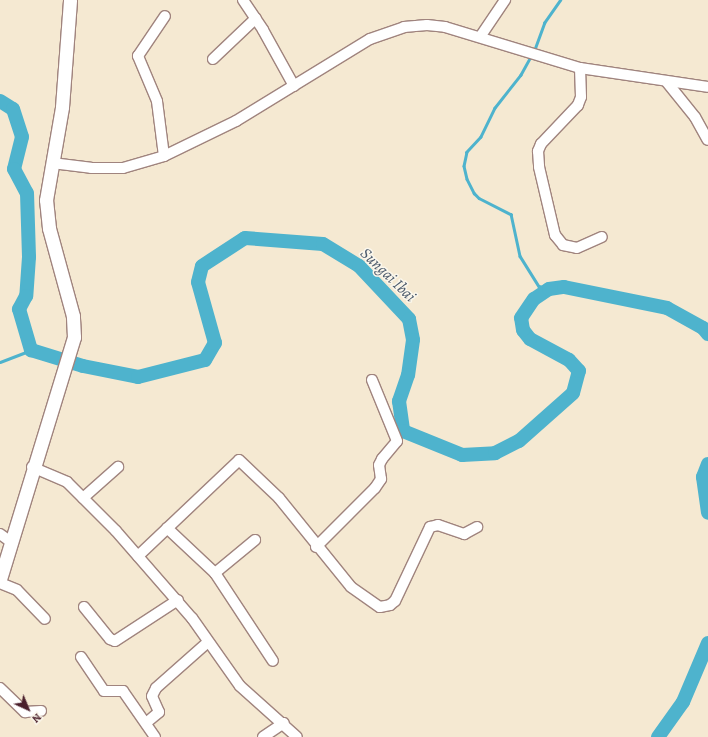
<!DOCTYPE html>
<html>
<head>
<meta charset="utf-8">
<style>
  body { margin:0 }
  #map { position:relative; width:708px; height:737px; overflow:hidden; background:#f5e9d2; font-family:Alegreya,serif }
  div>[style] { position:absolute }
  .stream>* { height:2.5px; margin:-1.25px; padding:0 1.25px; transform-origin:1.25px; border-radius:1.25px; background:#4eb3cd }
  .river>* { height:14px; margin:-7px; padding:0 7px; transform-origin:7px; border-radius:7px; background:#4eb3cd }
  .roads { filter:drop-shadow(1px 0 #a0847e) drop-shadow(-1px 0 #a0847e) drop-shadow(0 1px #a0847e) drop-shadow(0 -1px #a0847e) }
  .minor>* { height:10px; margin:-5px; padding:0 5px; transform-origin:5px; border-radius:5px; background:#fff }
  .major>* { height:13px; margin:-6.5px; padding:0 6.5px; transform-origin:6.5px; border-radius:6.5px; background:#fff }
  span { translate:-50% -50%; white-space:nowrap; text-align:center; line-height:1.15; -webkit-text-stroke:3px #fbf7ec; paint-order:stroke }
  .water-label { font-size:16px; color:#4c5a6c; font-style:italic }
  .north { position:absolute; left:8px; top:689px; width:40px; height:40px; -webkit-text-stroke:3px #fbf7ec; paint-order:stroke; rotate:136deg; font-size:11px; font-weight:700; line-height:16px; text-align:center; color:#4a1f2b }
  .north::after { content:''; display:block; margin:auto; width:14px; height:18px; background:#4a1f2b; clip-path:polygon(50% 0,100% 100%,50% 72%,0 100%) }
</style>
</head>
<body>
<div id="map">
  <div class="stream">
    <div style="left:534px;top:51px;width:30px;rotate:-70deg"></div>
    <div style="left:544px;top:23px;width:28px;rotate:-55deg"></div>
    <div style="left:532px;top:55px;width:23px;rotate:119deg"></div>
    <div style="left:521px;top:75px;width:42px;rotate:128.2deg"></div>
    <div style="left:495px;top:108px;width:32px;rotate:116deg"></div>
    <div style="left:481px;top:137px;width:21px;rotate:133deg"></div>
    <div style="left:467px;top:152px;width:14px;rotate:102deg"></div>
    <div style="left:464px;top:166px;width:13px;rotate:77deg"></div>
    <div style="left:467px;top:179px;width:16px;rotate:63deg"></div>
    <div style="left:474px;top:193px;width:7px;rotate:45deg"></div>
    <div style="left:479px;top:198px;width:36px;rotate:27deg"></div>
    <div style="left:511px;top:214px;width:43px;rotate:77.9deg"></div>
    <div style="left:520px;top:256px;width:36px;rotate:58deg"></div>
    <div style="left:539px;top:286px;width:10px;rotate:17deg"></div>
    <div style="left:0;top:362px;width:33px;rotate:-21deg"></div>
  </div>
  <div class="river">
    <div style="left:0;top:101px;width:15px;rotate:32deg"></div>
    <div style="left:13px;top:109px;width:29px;rotate:72deg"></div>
    <div style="left:22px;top:137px;width:33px;rotate:104deg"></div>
    <div style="left:14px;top:169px;width:27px;rotate:62deg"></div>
    <div style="left:27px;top:193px;width:64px;rotate:88.2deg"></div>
    <div style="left:29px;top:257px;width:39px;rotate:94deg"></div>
    <div style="left:26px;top:296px;width:15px;rotate:118deg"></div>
    <div style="left:19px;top:309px;width:43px;rotate:73.7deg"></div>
    <div style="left:31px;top:350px;width:54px;rotate:17.1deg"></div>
    <div style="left:83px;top:366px;width:56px;rotate:11.3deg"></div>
    <div style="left:138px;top:377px;width:69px;rotate:-14.2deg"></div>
    <div style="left:205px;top:360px;width:20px;rotate:-60deg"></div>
    <div style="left:215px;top:343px;width:63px;rotate:-105.6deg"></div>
    <div style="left:198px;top:282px;width:16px;rotate:-76deg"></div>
    <div style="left:202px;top:266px;width:51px;rotate:-33.1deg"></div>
    <div style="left:245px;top:238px;width:78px;rotate:4.4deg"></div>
    <div style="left:323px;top:244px;width:42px;rotate:31.4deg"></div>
    <div style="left:359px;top:266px;width:73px;rotate:46.7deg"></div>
    <div style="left:409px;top:319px;width:21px;rotate:79deg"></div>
    <div style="left:413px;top:340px;width:35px;rotate:98deg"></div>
    <div style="left:408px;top:375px;width:28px;rotate:109deg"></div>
    <div style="left:399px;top:401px;width:30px;rotate:82deg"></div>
    <div style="left:403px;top:431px;width:64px;rotate:22.1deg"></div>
    <div style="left:462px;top:455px;width:33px;rotate:-3deg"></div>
    <div style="left:495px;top:453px;width:27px;rotate:-27deg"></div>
    <div style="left:519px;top:441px;width:72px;rotate:-41.6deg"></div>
    <div style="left:573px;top:393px;width:23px;rotate:-75deg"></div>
    <div style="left:579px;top:371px;width:15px;rotate:-132deg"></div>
    <div style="left:569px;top:360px;width:44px;rotate:-151.7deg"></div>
    <div style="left:530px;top:339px;width:11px;rotate:-128deg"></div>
    <div style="left:523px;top:330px;width:12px;rotate:-99deg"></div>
    <div style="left:521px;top:318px;width:23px;rotate:-56deg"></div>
    <div style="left:534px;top:299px;width:18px;rotate:-34deg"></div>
    <div style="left:549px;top:289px;width:15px;rotate:-8deg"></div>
    <div style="left:564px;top:287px;width:105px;rotate:11.5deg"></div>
    <div style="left:667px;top:308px;width:41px;rotate:29.1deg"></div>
    <div style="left:703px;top:328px;width:8px;rotate:50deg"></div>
    <div style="left:708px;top:464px;width:14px;rotate:111deg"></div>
    <div style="left:703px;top:477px;width:36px;rotate:82deg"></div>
    <div style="left:658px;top:737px;width:43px;rotate:-54.5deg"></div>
    <div style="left:683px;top:702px;width:64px;rotate:-67deg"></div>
  </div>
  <div class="roads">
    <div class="minor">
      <div style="left:243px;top:0;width:36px;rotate:56deg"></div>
      <div style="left:263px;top:30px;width:64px;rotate:61deg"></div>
      <div style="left:480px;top:37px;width:45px;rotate:-56deg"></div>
      <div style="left:213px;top:59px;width:59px;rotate:-43.6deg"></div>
      <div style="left:580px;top:68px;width:29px;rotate:88deg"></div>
      <div style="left:581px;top:97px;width:9px;rotate:111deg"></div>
      <div style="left:578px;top:105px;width:54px;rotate:133.5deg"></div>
      <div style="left:541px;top:144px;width:8px;rotate:113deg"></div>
      <div style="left:538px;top:151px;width:16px;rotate:86deg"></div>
      <div style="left:539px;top:167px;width:70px;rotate:76.8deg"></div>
      <div style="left:555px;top:235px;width:13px;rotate:51deg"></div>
      <div style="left:563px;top:245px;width:14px;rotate:12deg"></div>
      <div style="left:577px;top:248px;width:27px;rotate:-24deg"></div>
      <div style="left:666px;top:81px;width:46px;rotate:51.1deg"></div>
      <div style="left:695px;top:117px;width:26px;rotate:61deg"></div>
      <div style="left:164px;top:156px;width:55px;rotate:-97.3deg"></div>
      <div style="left:157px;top:101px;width:49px;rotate:-112.9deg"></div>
      <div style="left:138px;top:56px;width:48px;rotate:-56deg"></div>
      <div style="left:52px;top:163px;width:39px;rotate:7deg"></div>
      <div style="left:91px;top:168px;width:32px"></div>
      <div style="left:123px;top:168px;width:43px;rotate:-16.3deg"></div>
      <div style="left:164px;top:156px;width:80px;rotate:-25.9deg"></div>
      <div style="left:236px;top:121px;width:157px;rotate:-31.5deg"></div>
      <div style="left:370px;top:39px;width:36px;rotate:-19deg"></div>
      <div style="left:404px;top:27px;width:23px;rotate:-5deg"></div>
      <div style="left:427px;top:25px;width:18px;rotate:6deg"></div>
      <div style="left:445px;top:27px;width:141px;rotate:16.9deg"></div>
      <div style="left:580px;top:68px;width:129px;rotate:8.4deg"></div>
      <div style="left:32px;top:467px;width:38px;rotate:23deg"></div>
      <div style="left:67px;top:482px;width:69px;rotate:45deg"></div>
      <div style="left:116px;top:531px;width:116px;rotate:48.9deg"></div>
      <div style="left:192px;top:618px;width:83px;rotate:54.8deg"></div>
      <div style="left:240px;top:686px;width:76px;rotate:41.8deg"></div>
      <div style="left:83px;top:498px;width:47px;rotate:-41.5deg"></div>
      <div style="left:167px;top:528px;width:66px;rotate:43.2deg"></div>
      <div style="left:215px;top:573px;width:105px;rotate:56.6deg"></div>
      <div style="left:0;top:534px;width:14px;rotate:36deg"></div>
      <div style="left:316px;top:547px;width:83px;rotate:-45deg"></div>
      <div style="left:375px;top:488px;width:11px;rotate:-56deg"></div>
      <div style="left:381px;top:479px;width:14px;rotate:-98deg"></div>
      <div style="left:379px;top:465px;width:7px;rotate:-63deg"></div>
      <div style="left:382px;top:459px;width:23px;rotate:-50deg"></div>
      <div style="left:397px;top:441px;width:66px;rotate:-112.3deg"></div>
      <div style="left:138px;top:556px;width:139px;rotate:-43.5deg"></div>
      <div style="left:239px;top:460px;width:55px;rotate:43.5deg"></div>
      <div style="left:279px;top:498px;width:114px;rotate:51deg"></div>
      <div style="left:351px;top:587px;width:35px;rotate:35deg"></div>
      <div style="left:380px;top:607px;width:10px;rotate:-11deg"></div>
      <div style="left:390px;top:605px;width:6px;rotate:-39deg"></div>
      <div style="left:395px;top:601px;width:82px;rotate:-64.7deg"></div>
      <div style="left:430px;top:527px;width:8px;rotate:-14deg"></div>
      <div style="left:438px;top:525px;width:28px;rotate:19deg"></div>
      <div style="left:464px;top:534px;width:15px;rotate:-28deg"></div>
      <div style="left:215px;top:573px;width:52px;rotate:-39.5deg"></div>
      <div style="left:0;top:583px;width:18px;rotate:22deg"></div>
      <div style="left:17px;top:590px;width:40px;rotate:46deg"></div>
      <div style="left:84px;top:607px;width:41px;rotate:50.9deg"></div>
      <div style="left:110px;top:639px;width:5px;rotate:22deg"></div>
      <div style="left:115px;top:641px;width:75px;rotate:-33.1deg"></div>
      <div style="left:81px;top:657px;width:41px;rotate:55.9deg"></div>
      <div style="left:104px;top:691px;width:19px"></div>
      <div style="left:123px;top:691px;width:56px;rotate:55.2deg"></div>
      <div style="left:0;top:688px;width:35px;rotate:44deg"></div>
      <div style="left:25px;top:712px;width:16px;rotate:-4deg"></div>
      <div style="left:146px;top:723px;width:17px;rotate:-40deg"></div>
      <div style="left:159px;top:712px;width:17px;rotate:-114deg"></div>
      <div style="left:152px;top:696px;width:9px;rotate:-63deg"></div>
      <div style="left:156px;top:688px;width:69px;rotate:-41.5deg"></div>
      <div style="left:263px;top:737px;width:25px;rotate:-34deg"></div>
    </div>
    <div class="major">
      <div style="left:0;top:579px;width:253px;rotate:-73deg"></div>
      <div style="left:74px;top:337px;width:21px;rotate:-93deg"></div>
      <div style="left:73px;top:316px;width:91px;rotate:-105.3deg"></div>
      <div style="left:49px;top:228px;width:28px;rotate:-96deg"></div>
      <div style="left:46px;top:200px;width:94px;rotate:-80.2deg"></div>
      <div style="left:62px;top:107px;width:107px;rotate:-85.7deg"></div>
    </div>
  </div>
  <div class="water-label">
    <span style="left:388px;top:275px;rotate:44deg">Sungai Ibai</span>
  </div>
  <div class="north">N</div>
</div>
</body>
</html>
